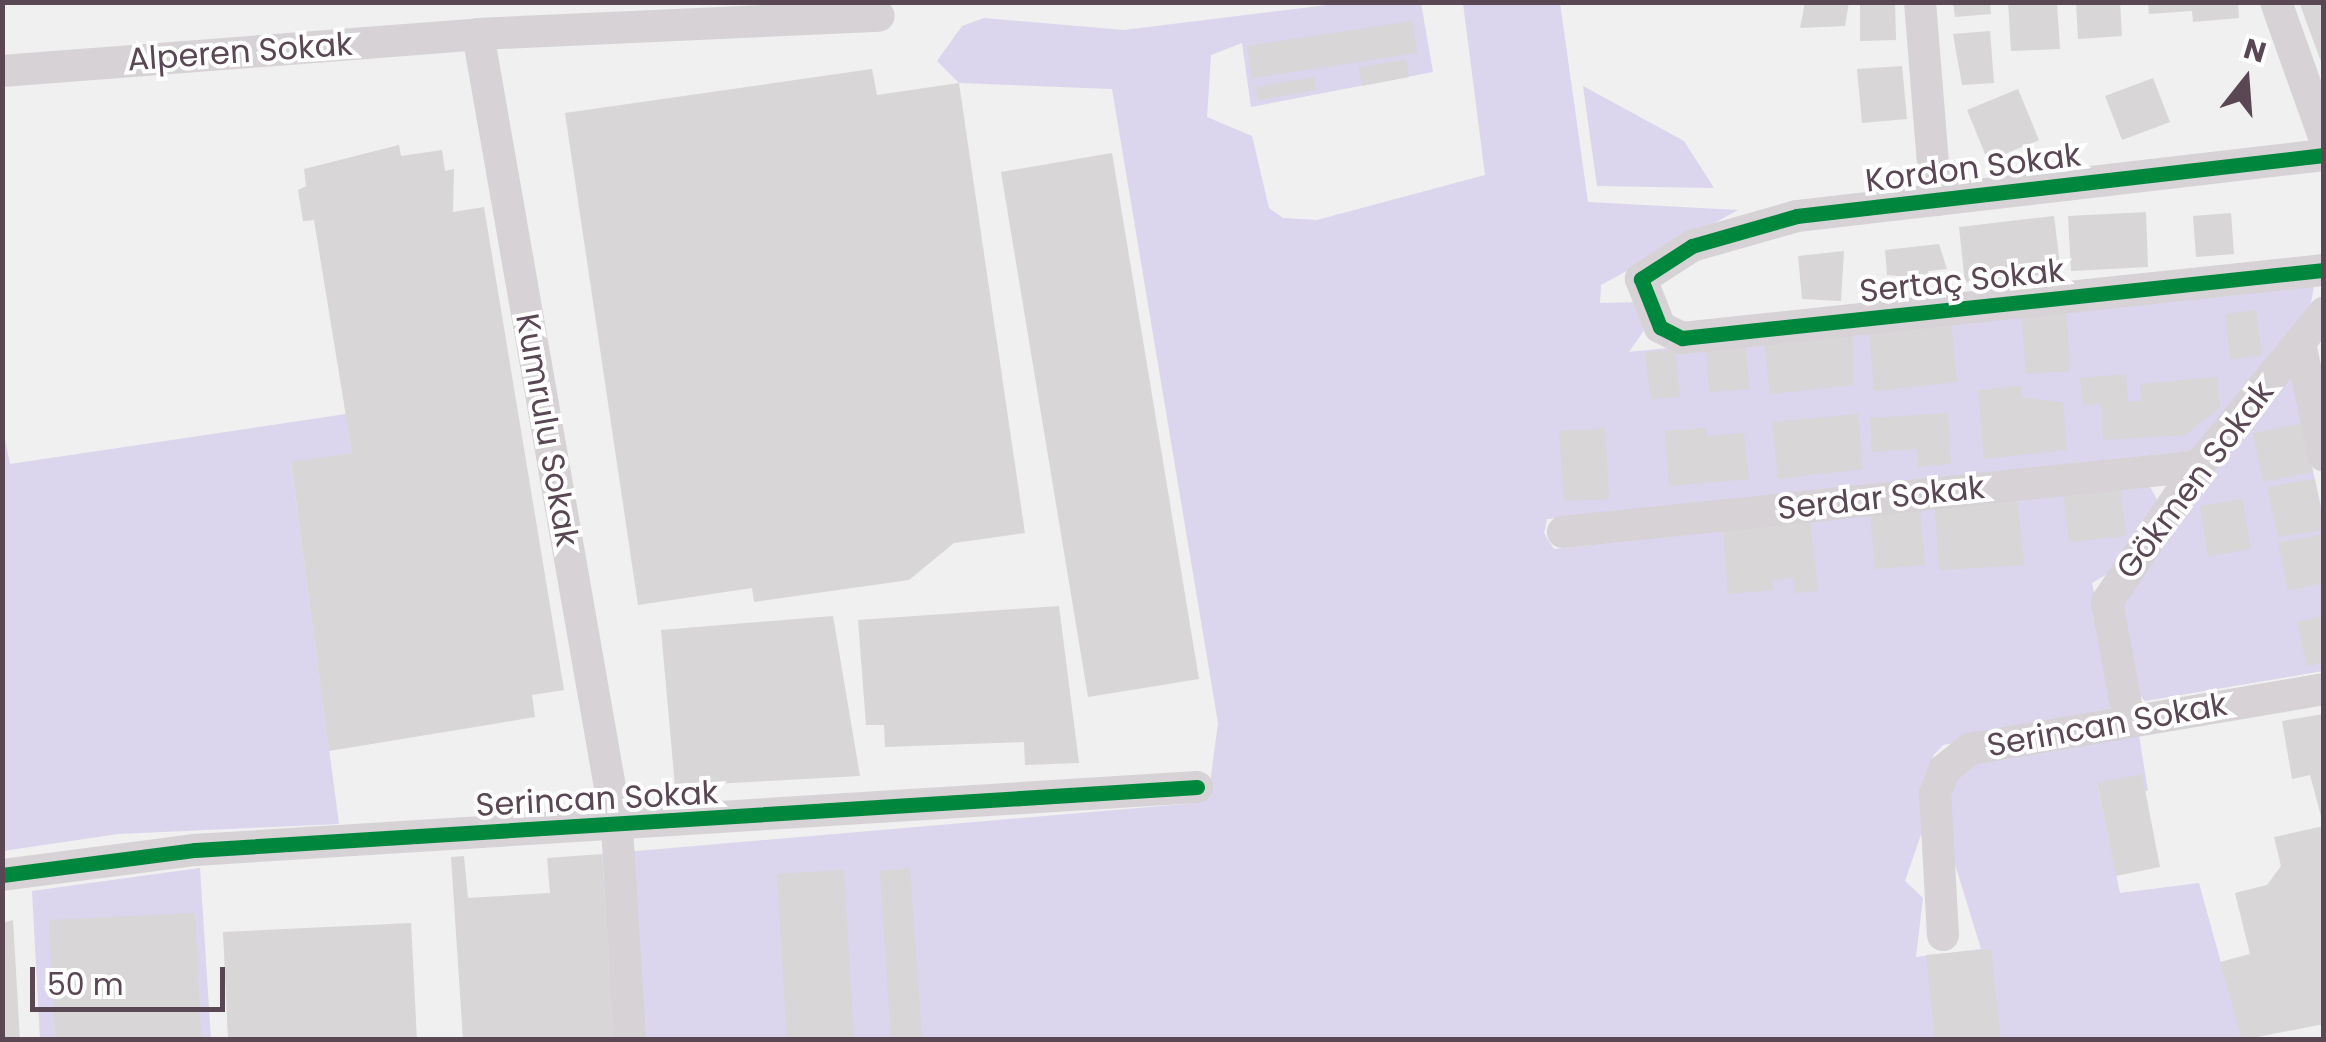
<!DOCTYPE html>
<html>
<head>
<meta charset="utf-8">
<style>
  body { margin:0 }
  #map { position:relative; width:2326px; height:1042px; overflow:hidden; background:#eff0ef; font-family:Poppins,sans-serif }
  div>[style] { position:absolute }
  .green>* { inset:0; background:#dbd5ed }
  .building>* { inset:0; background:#d8d6d7 }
  .minor>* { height:32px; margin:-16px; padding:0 16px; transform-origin:16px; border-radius:16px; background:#d6d2d5 }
  .cycleway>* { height:15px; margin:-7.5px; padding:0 7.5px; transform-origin:7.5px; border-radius:7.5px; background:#00873e }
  span { translate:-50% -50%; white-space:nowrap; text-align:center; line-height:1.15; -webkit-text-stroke:8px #fff; paint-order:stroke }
  .street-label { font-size:32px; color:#5a4754 }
  .frame { position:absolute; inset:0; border:5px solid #5a4754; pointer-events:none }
  .north { position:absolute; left:2196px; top:30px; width:100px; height:100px; -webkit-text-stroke:8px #fff; paint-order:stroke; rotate:17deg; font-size:28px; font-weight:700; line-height:40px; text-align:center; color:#5a4754 }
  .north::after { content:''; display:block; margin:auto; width:35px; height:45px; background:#5a4754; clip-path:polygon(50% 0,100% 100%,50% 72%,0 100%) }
  .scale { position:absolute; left:30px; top:967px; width:195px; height:45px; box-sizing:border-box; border:5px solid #5a4754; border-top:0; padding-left:12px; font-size:30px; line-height:35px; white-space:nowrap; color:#5a4754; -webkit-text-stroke:8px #fff; paint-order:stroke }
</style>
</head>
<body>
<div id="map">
  <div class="green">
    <div style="clip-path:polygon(1344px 3px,1421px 3px,1433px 72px,1251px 107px,1242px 43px,1211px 55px,1207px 117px,1252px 136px,1269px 208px,1283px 218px,1317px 220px,1485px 175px,1463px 3px,1560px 3px,1588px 202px,1738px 210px,1601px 285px,1600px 303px,1640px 302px,1647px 326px,1629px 352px,2315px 281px,2309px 313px,2191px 451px,1547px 519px,1544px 533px,1554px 549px,2149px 485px,2159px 503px,2116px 569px,2092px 583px,2116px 692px,2108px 713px,1943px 745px,1933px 756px,1926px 820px,1905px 881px,1923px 898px,1916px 957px,1981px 949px,1946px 835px,1951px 780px,1965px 760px,2139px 735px,2148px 791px,2097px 784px,2120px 893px,2199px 883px,2242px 1039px,615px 1039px,602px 854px,1196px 803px,1209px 791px,1218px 723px,1112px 89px,959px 83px,937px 61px,962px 26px,984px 18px,1124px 30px)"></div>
    <div style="clip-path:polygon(1583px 86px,1684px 141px,1714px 188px,1597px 186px)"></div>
    <div style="clip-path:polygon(2286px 379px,2292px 379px,2323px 515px,2323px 671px,2145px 701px,2135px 690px,2120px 603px,2125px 590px)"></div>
    <div style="clip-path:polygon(346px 414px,352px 453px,291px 463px,339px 824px,118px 834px,3px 851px,2px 425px,10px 464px)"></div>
    <div style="clip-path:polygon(200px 868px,211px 1039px,201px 1039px,50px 920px,55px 1039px,40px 1039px,32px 891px)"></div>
  </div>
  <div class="building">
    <div style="clip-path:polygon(1805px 2px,1849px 2px,1845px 26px,1800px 28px)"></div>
    <div style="clip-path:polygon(1860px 2px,1895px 2px,1896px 40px,1860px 41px)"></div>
    <div style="clip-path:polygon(1953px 2px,1990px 2px,1991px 14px,1955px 17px)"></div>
    <div style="clip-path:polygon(2008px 2px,2057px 2px,2060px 49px,2011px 51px)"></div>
    <div style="clip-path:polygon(2076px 2px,2120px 2px,2122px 36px,2078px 39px)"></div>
    <div style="clip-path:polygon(2148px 2px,2238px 2px,2239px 18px,2193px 22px,2192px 11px,2149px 14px)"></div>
    <div style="clip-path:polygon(2299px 2px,2324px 2px,2324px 67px,2323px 67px)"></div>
    <div style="clip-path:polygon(1412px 21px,1417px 53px,1252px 78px,1247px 46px)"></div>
    <div style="clip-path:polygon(1990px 31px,1994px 83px,1962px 85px,1953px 34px)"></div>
    <div style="clip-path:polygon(1406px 59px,1409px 77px,1362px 86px,1359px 68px)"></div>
    <div style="clip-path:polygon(1902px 66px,1907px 119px,1862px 123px,1857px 69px)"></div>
    <div style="clip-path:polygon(872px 69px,877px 95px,959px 83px,1025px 533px,954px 543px,909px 580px,754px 602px,752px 588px,638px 605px,565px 113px)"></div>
    <div style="clip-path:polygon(1314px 77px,1316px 90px,1258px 100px,1256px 87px)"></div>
    <div style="clip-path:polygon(2153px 78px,2170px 122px,2122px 140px,2105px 96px)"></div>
    <div style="clip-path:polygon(2018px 89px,2039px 140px,1988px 161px,1967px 110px)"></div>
    <div style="clip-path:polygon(399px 145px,401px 156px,442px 150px,445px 171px,454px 169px,453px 212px,484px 207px,564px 690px,532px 695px,535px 717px,329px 751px,291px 462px,352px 453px,314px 220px,303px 221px,298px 190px,306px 186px,304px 169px)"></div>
    <div style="clip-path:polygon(1112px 153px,1199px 679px,1088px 697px,1001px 172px)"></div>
    <div style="clip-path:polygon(2146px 212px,2148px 267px,2071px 271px,2068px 216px)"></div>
    <div style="clip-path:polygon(2231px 213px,2234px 254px,2196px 257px,2193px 216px)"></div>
    <div style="clip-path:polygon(2054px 216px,2061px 273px,1965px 283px,1959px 227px)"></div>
    <div style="clip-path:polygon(1939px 244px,1947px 269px,1928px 271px,1929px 279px,1887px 275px,1885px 250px)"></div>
    <div style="clip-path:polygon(1844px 251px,1841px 301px,1802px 299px,1798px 256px)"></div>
    <div style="clip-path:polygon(2066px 309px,2070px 371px,2026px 374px,2021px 312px)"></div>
    <div style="clip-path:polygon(2256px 310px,2262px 355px,2230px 359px,2225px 314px)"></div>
    <div style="clip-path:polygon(1951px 321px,1957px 382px,1874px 391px,1869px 330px)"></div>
    <div style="clip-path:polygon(1853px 332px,1853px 385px,1770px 394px,1764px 342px)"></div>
    <div style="clip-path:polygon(1746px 345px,1749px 389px,1709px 392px,1706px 347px)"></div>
    <div style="clip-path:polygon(1675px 350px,1680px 397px,1651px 399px,1645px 352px)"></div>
    <div style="clip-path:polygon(2126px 374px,2128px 402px,2141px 401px,2140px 384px,2217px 377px,2220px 408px,2185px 435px,2103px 440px,2101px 404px,2083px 405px,2080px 378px)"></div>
    <div style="clip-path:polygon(2021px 386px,2022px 398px,2063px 402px,2067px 450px,1984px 459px,1978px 390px)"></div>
    <div style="clip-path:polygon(1948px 413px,1951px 464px,1918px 467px,1917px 449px,1872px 452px,1870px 418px)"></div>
    <div style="clip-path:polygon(1858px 414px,1863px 469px,1778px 479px,1772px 422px)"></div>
    <div style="clip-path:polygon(2303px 423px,2313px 472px,2263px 482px,2253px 433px)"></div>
    <div style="clip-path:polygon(1605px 428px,1609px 499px,1564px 501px,1559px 431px)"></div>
    <div style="clip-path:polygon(1706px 428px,1707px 436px,1744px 433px,1749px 479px,1669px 486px,1665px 431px)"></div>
    <div style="clip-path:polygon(2315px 479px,2324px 530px,2278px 537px,2267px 487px)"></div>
    <div style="clip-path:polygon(2120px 485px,2126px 536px,2069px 542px,2063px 491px)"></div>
    <div style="clip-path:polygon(2017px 497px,2024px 565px,1939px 570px,1935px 507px)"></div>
    <div style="clip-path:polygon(2242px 499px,2251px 549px,2208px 556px,2200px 506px)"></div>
    <div style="clip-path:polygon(1920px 509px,1925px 565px,1875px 569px,1870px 513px)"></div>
    <div style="clip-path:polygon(1810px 521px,1818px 591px,1795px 593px,1793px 578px,1772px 580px,1773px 590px,1728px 594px,1723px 529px)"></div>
    <div style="clip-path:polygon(2324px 534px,2324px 583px,2288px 590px,2278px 543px)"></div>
    <div style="clip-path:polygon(1059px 606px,1079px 763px,1025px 765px,1024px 742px,885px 747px,884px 725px,866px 725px,858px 620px)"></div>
    <div style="clip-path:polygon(833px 616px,860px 776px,675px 786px,661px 630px)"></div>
    <div style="clip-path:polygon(2324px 616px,2324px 662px,2307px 666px,2297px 622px)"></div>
    <div style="clip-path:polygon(2324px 714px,2324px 820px,2322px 820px,2310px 775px,2292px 779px,2282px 721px)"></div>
    <div style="clip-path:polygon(2142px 774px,2160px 867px,2116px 876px,2097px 783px)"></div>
    <div style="clip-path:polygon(2324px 826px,2324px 1024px,2242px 1040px,2220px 962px,2250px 954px,2235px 893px,2267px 885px,2281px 866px,2274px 837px)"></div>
    <div style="clip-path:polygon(602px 854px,615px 1040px,463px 1040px,451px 857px,464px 856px,468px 898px,550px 893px,547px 858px)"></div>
    <div style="clip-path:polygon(910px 868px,922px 1040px,891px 1040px,880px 871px)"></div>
    <div style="clip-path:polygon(844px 870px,854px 1040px,787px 1040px,777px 874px)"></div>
    <div style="clip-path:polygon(195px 913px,201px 1040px,55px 1040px,49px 920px)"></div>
    <div style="clip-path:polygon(13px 920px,20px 1040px,2px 1040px,2px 923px)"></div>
    <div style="clip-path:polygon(411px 923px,417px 1040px,228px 1040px,223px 932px)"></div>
    <div style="clip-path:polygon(1991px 949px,2001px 1040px,1935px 1040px,1926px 955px)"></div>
  </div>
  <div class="minor">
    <div style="left:1920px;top:2px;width:199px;rotate:85.4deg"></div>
    <div style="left:2276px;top:2px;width:143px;rotate:70.4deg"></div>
    <div style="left:478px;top:34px;width:805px;rotate:80.06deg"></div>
    <div style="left:617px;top:827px;width:213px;rotate:86.5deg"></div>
    <div style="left:2px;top:71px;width:477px;rotate:-4.4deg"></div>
    <div style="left:478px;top:34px;width:401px;rotate:-2.6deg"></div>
    <div style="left:2324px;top:155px;width:531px;rotate:173.4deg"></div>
    <div style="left:1797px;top:216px;width:109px;rotate:164.1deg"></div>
    <div style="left:1692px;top:246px;width:61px;rotate:147.1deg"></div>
    <div style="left:1641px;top:279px;width:52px;rotate:68.4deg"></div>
    <div style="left:1660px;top:327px;width:25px;rotate:27deg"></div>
    <div style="left:1682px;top:338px;width:646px;rotate:-6.05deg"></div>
    <div style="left:2301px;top:348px;width:110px;rotate:78deg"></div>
    <div style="left:1563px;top:532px;width:639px;rotate:-5.92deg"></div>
    <div style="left:2129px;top:721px;width:121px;rotate:-100.5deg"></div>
    <div style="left:2107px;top:602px;width:164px;rotate:-55.9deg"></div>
    <div style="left:2199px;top:466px;width:198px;rotate:-50.8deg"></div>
    <div style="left:2px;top:875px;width:195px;rotate:-7.4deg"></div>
    <div style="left:195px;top:850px;width:1004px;rotate:-3.6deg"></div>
    <div style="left:1943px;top:935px;width:141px;rotate:-93.2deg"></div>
    <div style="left:1935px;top:794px;width:26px;rotate:-69deg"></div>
    <div style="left:1944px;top:770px;width:33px;rotate:-39deg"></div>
    <div style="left:1970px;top:749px;width:359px;rotate:-9.6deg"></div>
  </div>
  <div class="cycleway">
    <div style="left:2324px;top:155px;width:531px;rotate:173.4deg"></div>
    <div style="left:1797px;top:216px;width:109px;rotate:164.1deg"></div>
    <div style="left:1692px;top:246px;width:61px;rotate:147.1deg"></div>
    <div style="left:1641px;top:279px;width:52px;rotate:68.4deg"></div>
    <div style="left:1660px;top:327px;width:25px;rotate:27deg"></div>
    <div style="left:1682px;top:338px;width:646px;rotate:-6.05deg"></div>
    <div style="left:2px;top:875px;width:195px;rotate:-7.4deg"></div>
    <div style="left:195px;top:850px;width:1004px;rotate:-3.6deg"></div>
  </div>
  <div class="street-label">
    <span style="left:240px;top:52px;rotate:-4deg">Alperen Sokak</span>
    <span style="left:1973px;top:168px;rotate:-7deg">Kordon Sokak</span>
    <span style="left:1962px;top:281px;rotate:-6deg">Sertaç Sokak</span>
    <span style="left:547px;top:430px;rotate:80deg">Kumrulu Sokak</span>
    <span style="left:2195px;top:480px;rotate:-53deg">Gökmen Sokak</span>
    <span style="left:1881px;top:498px;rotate:-6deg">Serdar Sokak</span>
    <span style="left:2107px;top:725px;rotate:-10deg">Serincan Sokak</span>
    <span style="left:597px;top:799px;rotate:-3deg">Serincan Sokak</span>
  </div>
  <div class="frame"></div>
  <div class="north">N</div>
  <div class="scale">50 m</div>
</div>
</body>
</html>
